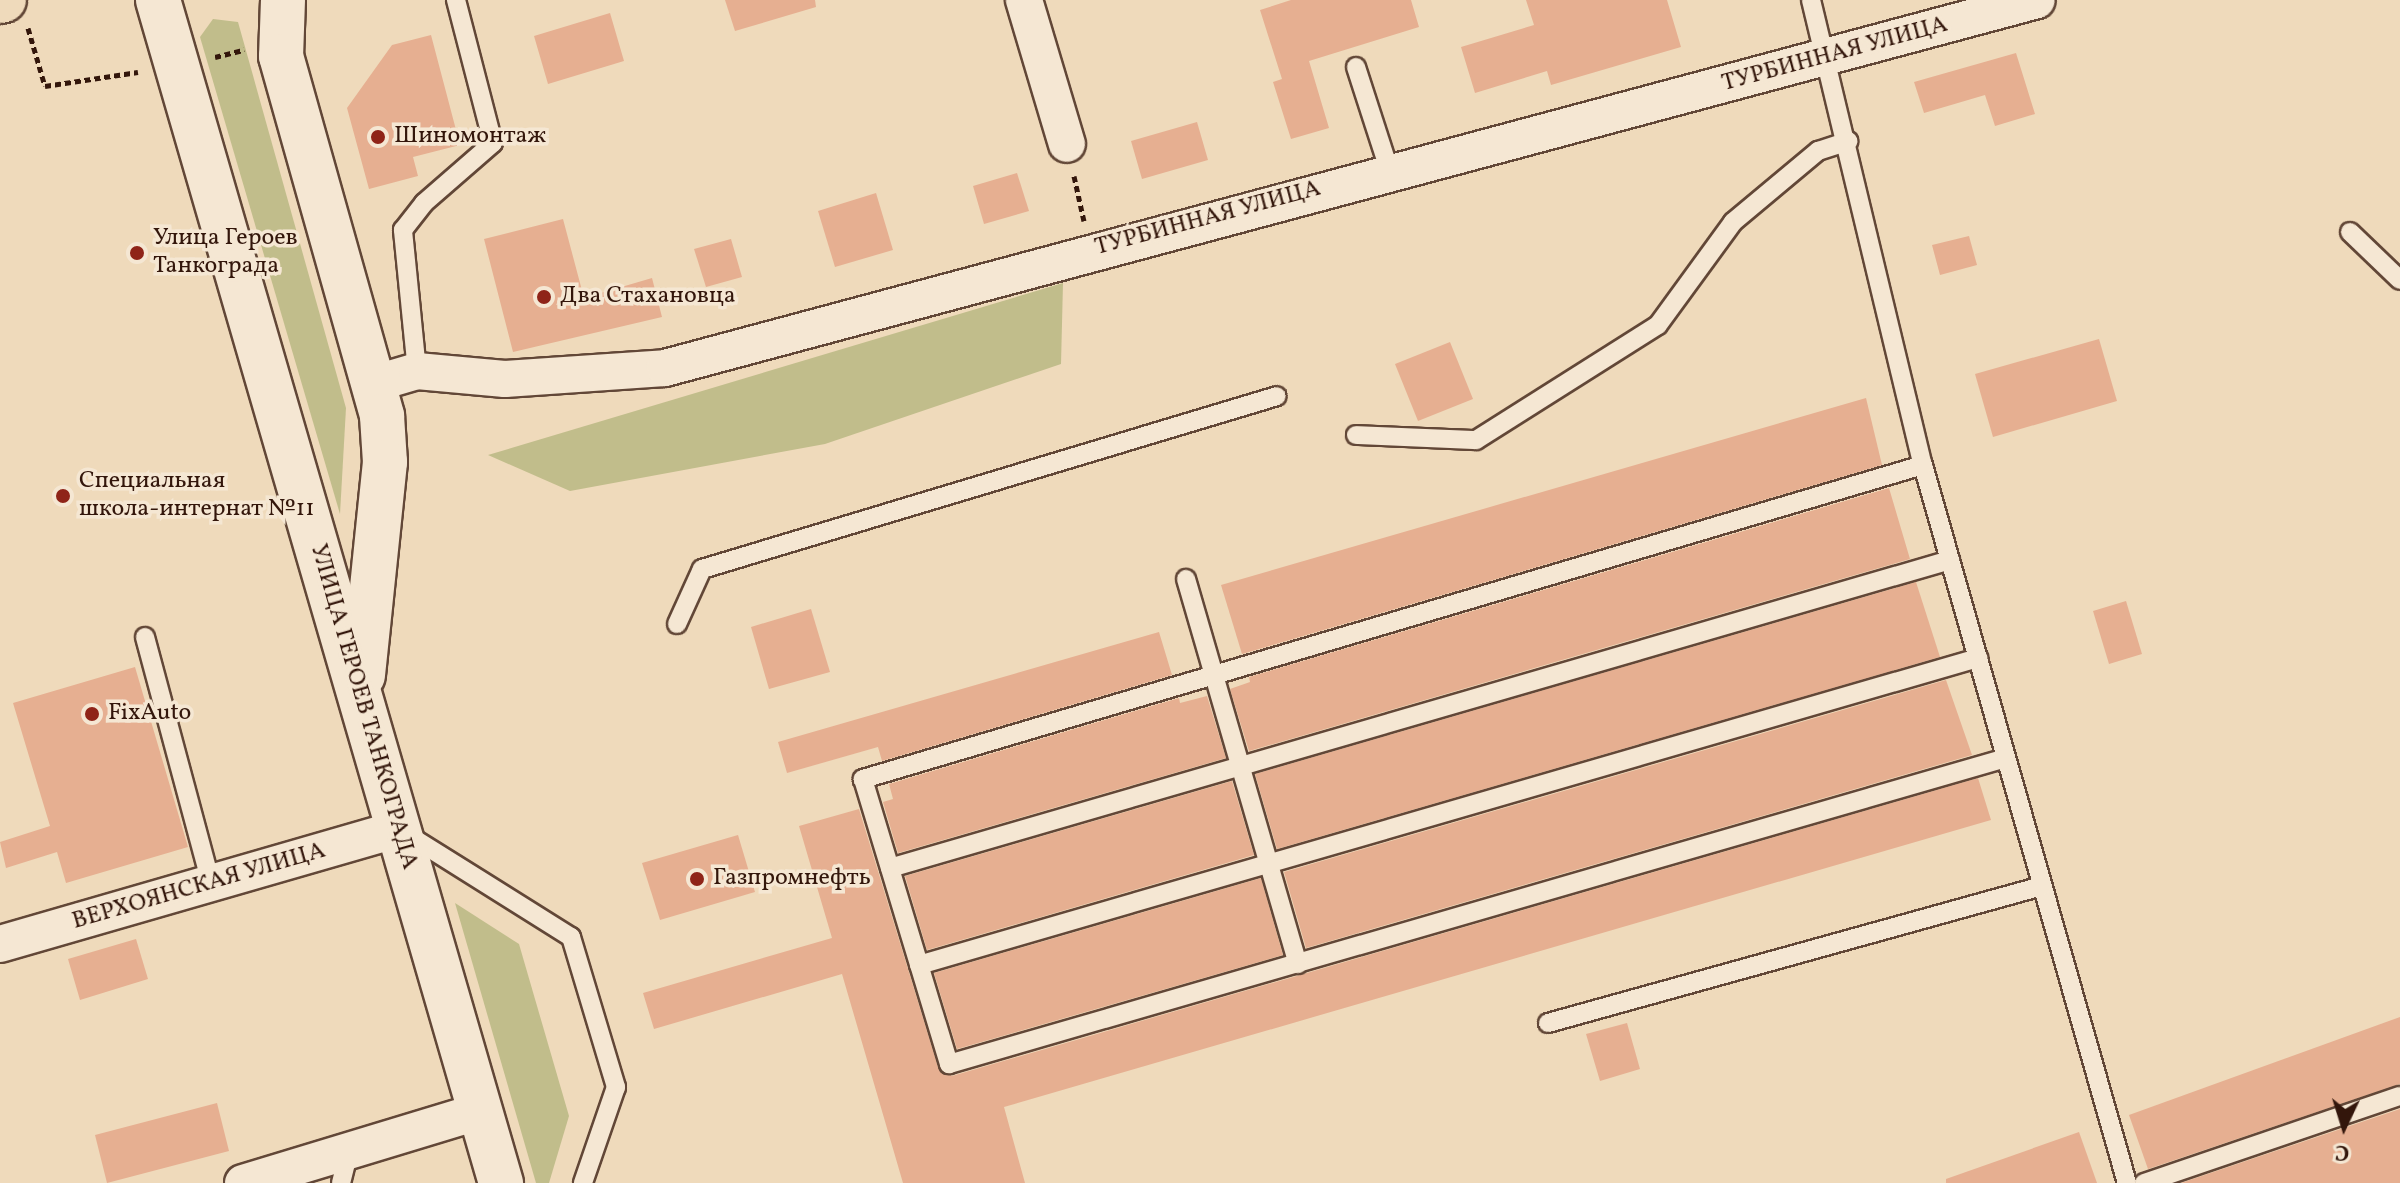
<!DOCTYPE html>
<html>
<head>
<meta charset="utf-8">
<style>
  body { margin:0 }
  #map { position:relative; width:2400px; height:1183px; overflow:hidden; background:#efdabb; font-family:Vollkorn,serif }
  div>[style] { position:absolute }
  .green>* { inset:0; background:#c1bd8b }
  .building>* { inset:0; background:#e6af91 }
  .path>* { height:5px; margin-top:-2.5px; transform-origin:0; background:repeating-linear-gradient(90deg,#33160b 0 6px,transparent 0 10px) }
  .roads { filter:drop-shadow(2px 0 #624737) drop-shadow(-2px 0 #624737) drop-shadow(0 2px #624737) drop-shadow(0 -2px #624737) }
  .service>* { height:18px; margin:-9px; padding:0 9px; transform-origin:9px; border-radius:9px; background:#f5e7d3 }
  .minor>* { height:36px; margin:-18px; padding:0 18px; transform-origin:18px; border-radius:18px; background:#f5e7d3 }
  .secondary>* { height:44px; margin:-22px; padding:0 22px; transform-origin:22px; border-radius:22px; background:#f5e7d3 }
  .primary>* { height:44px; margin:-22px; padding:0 22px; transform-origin:22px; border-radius:22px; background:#efdabb }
  .dots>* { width:22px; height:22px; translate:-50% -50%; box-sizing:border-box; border:4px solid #f5e7d3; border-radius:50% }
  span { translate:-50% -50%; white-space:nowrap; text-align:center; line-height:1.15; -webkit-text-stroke:7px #f5e7d3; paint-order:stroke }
  .street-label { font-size:24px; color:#33160b }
  .poi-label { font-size:24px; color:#33160b }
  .left { translate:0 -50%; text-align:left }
  .north { position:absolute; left:2304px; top:1087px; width:80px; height:80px; -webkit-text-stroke:6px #f5e7d3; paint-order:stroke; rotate:184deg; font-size:22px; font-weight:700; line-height:32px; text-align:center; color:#33160b }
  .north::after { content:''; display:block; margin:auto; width:28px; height:36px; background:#33160b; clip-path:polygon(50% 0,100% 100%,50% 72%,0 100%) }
</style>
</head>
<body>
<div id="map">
  <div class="green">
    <div style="clip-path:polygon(213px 19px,238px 22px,346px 408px,340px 514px,200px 37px)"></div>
    <div style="clip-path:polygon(1063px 283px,1061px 364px,825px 444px,570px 491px,488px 455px)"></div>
    <div style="clip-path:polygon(455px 903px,519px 944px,569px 1116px,549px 1183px,536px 1183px)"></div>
  </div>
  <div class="building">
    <div style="clip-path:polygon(725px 0,815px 0,816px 7px,735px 31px)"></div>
    <div style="clip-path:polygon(1291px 0,1411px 0,1419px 27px,1309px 61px,1329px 128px,1291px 139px,1273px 82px,1282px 79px,1260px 10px)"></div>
    <div style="clip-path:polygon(1526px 0,1667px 0,1681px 47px,1551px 85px,1547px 71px,1475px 93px,1461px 47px,1534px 25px)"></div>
    <div style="clip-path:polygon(610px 13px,624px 61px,548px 84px,534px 36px)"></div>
    <div style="clip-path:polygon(431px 35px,460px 145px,413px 157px,418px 176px,369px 189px,347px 108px,392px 45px)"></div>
    <div style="clip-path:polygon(2016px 53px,2035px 114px,1995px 126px,1985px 95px,1924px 113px,1914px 82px)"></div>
    <div style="clip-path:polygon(1197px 122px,1208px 160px,1142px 179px,1131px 141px)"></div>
    <div style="clip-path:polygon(1017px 173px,1029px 211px,984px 224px,973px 186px)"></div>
    <div style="clip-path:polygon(876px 193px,893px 250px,835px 267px,818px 211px)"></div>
    <div style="clip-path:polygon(563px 219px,584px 298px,652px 278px,662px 317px,513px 352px,484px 239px)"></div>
    <div style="clip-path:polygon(1969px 236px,1977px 265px,1940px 275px,1932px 245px)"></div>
    <div style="clip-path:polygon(731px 239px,742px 277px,706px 287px,694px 249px)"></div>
    <div style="clip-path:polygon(2099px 339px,2117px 401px,1993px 437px,1975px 374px)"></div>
    <div style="clip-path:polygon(1450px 342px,1473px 399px,1418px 421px,1395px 364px)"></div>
    <div style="clip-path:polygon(1866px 398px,1882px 465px,1242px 654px,1221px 585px)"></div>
    <div style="clip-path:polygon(1889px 488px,1910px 559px,1249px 751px,1230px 689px,1250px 682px,1249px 677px)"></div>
    <div style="clip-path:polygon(1916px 582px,1940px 657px,1277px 849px,1255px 774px)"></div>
    <div style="clip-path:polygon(2126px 601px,2142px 654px,2109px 664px,2093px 611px)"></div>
    <div style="clip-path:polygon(811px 609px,830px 672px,769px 689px,751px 627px)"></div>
    <div style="clip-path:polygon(1159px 632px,1172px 675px,882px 761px,878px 747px,787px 773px,778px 742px)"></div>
    <div style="clip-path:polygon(135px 667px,188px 847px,66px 883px,57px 852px,6px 868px,0 842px,50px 826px,13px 703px)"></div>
    <div style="clip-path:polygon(1946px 680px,1972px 755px,1306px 948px,1284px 872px)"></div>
    <div style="clip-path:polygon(1207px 696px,1226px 758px,898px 853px,883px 802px,893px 799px,889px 784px,1179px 698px,1180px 703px)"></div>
    <div style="clip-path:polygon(1978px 778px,1991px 820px,1004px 1107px,1025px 1183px,903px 1183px,842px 974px,654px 1029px,643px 993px,832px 938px,799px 826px,859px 809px,938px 1067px,952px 1076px)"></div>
    <div style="clip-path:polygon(1232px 781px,1254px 855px,927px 950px,905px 876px)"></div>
    <div style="clip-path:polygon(738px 835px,755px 892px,660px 920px,642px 863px)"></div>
    <div style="clip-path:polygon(1261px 878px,1283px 955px,957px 1049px,934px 973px)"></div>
    <div style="clip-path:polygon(136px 939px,148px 979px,80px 1000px,68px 959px)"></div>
    <div style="clip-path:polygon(2400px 1017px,2400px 1084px,2148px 1169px,2129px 1115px)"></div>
    <div style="clip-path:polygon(1627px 1023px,1640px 1069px,1600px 1081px,1586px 1034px)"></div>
    <div style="clip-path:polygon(217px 1103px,229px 1151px,107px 1183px,95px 1135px)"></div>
    <div style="clip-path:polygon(2400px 1109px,2400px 1183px,2181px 1183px)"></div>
    <div style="clip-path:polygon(2079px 1132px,2097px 1183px,1946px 1183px,1946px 1179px)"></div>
  </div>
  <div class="path">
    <div style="left:28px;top:28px;width:60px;rotate:73.7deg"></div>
    <div style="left:45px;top:86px;width:94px;rotate:-8.6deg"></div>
    <div style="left:215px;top:57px;width:30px;rotate:-14deg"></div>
    <div style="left:1074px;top:176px;width:46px;rotate:77.5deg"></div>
  </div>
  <div class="roads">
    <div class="service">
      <div style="left:1811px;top:0;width:478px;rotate:76.5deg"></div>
      <div style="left:1923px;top:465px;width:746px;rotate:74.14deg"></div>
      <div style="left:1356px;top:67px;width:110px;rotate:72.1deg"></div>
      <div style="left:2350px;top:232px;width:69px;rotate:43.8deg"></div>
      <div style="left:417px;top:371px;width:142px;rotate:-95.7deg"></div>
      <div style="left:403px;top:230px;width:34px;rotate:-52deg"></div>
      <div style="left:424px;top:203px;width:91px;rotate:-41deg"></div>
      <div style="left:493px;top:143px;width:148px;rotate:-104.5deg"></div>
      <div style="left:1356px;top:435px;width:120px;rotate:2.4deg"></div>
      <div style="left:1476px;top:440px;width:215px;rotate:-32.3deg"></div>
      <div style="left:1658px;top:325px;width:127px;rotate:-53.9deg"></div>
      <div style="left:1733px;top:222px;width:111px;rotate:-39.9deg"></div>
      <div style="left:1818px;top:151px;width:32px;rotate:-18deg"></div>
      <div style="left:1923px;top:465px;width:1106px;rotate:163.5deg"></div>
      <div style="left:863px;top:779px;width:298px;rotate:73.2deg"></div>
      <div style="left:949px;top:1064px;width:1100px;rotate:-16.15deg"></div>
      <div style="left:1186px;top:579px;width:401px;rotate:73.8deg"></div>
      <div style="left:677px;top:624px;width:60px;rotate:-65.6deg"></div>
      <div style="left:702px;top:569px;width:600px;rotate:-16.74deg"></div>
      <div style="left:145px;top:637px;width:255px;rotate:75deg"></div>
      <div style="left:405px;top:833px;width:196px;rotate:32.1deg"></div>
      <div style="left:571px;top:937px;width:157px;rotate:73.3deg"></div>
      <div style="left:616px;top:1087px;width:102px;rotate:109deg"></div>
      <div style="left:890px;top:868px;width:1104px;rotate:-16.2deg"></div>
      <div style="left:919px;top:965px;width:1103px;rotate:-16.17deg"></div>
      <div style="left:1548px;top:1023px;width:513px;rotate:-15.5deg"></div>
      <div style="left:341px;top:1183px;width:33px;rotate:-76deg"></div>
      <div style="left:2144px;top:1183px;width:270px;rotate:-18.8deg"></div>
    </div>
    <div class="minor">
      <div style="left:1024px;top:0;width:150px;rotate:73.4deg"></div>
      <div style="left:373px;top:384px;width:46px;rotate:-16.5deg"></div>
      <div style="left:417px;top:371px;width:88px;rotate:5.2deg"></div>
      <div style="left:505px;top:379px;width:160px;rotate:-3.9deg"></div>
      <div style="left:665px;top:368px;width:1420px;rotate:-15.01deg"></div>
      <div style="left:0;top:944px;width:415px;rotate:-16.1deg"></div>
      <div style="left:243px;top:1183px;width:248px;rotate:-16.9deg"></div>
    </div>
    <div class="secondary">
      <div style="left:158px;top:0;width:1232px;rotate:73.83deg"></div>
      <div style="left:283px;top:0;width:56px;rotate:92deg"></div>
      <div style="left:281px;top:56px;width:374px;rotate:74.3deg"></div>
      <div style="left:382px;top:416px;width:46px;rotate:86.3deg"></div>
      <div style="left:385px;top:462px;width:215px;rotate:95.9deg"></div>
    </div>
    <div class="primary">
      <div style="left:0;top:1px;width:4px;rotate:-14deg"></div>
    </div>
  </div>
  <div class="dots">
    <div style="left:378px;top:137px;background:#8f2418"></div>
    <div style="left:137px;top:253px;background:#8f2418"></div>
    <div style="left:544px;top:297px;background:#8f2418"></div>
    <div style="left:63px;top:496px;background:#8f2418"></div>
    <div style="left:92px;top:714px;background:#8f2418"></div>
    <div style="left:697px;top:879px;background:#8f2418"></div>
  </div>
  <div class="street-label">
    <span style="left:1835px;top:55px;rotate:-15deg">ТУРБИННАЯ УЛИЦА</span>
    <span style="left:1208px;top:219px;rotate:-15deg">ТУРБИННАЯ УЛИЦА</span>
    <span style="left:363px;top:707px;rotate:74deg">УЛИЦА ГЕРОЕВ ТАНКОГРАДА</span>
    <span style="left:199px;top:887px;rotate:-16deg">ВЕРХОЯНСКАЯ УЛИЦА</span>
  </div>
  <div class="poi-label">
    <span class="left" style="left:394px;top:137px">Шиномонтаж</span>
    <span class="left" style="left:153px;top:253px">Улица Героев<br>Танкограда</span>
    <span class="left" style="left:560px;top:297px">Два Стахановца</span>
    <span class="left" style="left:79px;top:496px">Специальная<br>школа-интернат №11</span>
    <span class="left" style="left:108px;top:714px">FixAuto</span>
    <span class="left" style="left:713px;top:879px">Газпромнефть</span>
  </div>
  <div class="north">С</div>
</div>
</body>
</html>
